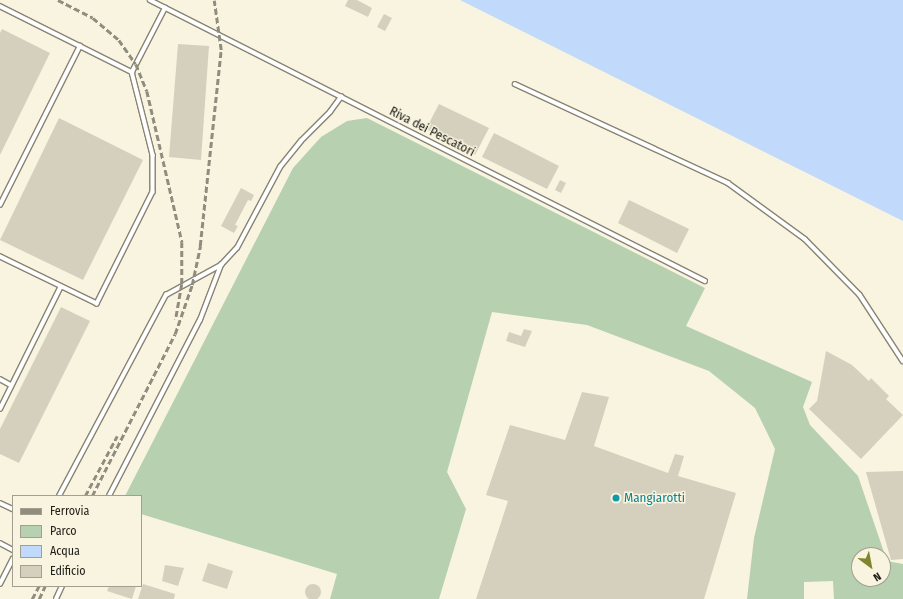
<!DOCTYPE html>
<html>
<head>
<meta charset="utf-8">
<style>
  body { margin:0 }
  #map { position:relative; width:903px; height:599px; overflow:hidden; background:#f8f4e0; font-family:"Fira Sans Condensed",sans-serif }
  div>[style] { position:absolute }
  .green>* { inset:0; background:#b7d0af }
  .water>* { inset:0; background:#c1d9fa }
  .building>* { inset:0; background:#d4d0bd }
  .round { border-radius:50% }
  .roads { filter:drop-shadow(1px 0 #888473) drop-shadow(-1px 0 #888473) drop-shadow(0 1px #888473) drop-shadow(0 -1px #888473) }
  .lane>* { height:3.5px; margin:-1.75px; padding:0 1.75px; transform-origin:1.75px; border-radius:1.75px; background:#fff }
  .rail>* { height:2.5px; margin-top:-1.25px; transform-origin:0; background:repeating-linear-gradient(90deg,#908d7f 0 6px,transparent 0 9px) }
  .dots>* { width:11px; height:11px; translate:-50% -50%; box-sizing:border-box; border:2px solid #f8f4e0; border-radius:50% }
  span { translate:-50% -50%; white-space:nowrap; text-align:center; line-height:1.15; -webkit-text-stroke:3px #f8f4e0; paint-order:stroke }
  .street-label { font-size:13px; color:#201e18 }
  .culture-label { font-size:13px; color:#0d838f }
  .left { translate:0 -50%; text-align:left }
  .legend { position:absolute; left:12px; top:495px; width:130px; height:92px; box-sizing:border-box; background:#f8f4e0; border:1px solid #a29e90; margin:0; padding:5px 7px; list-style:none; font-size:12px; color:#201e18 }
  .legend li { display:flex; align-items:center; gap:8px; height:20px }
  .legend b { width:20px; border:1px solid #a29e90 }
  .north { position:absolute; left:851px; top:547px; width:40px; height:40px; box-sizing:border-box; background:#f8f4e0; border:1px solid #a29e90; border-radius:50%; rotate:148deg; font-size:11px; font-weight:700; line-height:16px; text-align:center; color:#201e18 }
  .north::after { content:''; display:block; margin:auto; width:14px; height:18px; background:#808530; clip-path:polygon(50% 0,100% 100%,50% 72%,0 100%) }
</style>
</head>
<body>
<div id="map">
  <div class="green">
    <div style="clip-path:polygon(evenodd,367px 118px,705px 288px,686px 326px,812px 382px,803px 407px,810px 425px,858px 476px,887px 561px,903px 564px,903px 599px,834px 599px,833px 581px,804px 582px,804px 599px,747px 599px,754px 538px,775px 449px,755px 408px,709px 371px,587px 325px,492px 312px,447px 472px,466px 509px,439px 599px,330px 599px,337px 574px,141px 514px,141px 496px,125px 496px,293px 168px,321px 137px,347px 121px,367px 118px,859px 555px,883px 555px,883px 579px,859px 579px,859px 555px)"></div>
  </div>
  <div class="water">
    <div style="clip-path:polygon(460px 0,903px 0,903px 221px)"></div>
  </div>
  <div class="building">
    <div style="clip-path:polygon(348px 0,357px 0,372px 8px,368px 17px,345px 6px)"></div>
    <div style="clip-path:polygon(384px 14px,392px 18px,385px 31px,377px 27px)"></div>
    <div style="clip-path:polygon(2px 29px,50px 53px,0 155px,0 33px)"></div>
    <div style="clip-path:polygon(178px 44px,209px 46px,201px 160px,169px 157px)"></div>
    <div style="clip-path:polygon(439px 104px,489px 128px,475px 155px,426px 129px)"></div>
    <div style="clip-path:polygon(59px 118px,143px 160px,83px 280px,0 240px)"></div>
    <div style="clip-path:polygon(494px 133px,559px 166px,547px 189px,482px 157px)"></div>
    <div style="clip-path:polygon(560px 180px,566px 183px,561px 193px,555px 190px)"></div>
    <div style="clip-path:polygon(241px 188px,254px 195px,251px 201px,248px 200px,235px 225px,238px 226px,234px 233px,221px 226px)"></div>
    <div style="clip-path:polygon(629px 200px,689px 229px,677px 253px,618px 223px)"></div>
    <div style="clip-path:polygon(61px 307px,90px 321px,19px 463px,0 454px,0 429px)"></div>
    <div style="clip-path:polygon(524px 329px,532px 331px,525px 347px,506px 341px,509px 332px,521px 336px)"></div>
    <div style="clip-path:polygon(826px 351px,852px 365px,869px 381px,871px 378px,889px 396px,886px 399px,903px 415px,861px 459px,809px 409px,817px 401px)"></div>
    <div style="clip-path:polygon(582px 392px,609px 397px,594px 446px,668px 473px,675px 454px,684px 456px,678px 476px,736px 493px,704px 599px,476px 599px,508px 501px,486px 495px,510px 425px,565px 440px)"></div>
    <div style="clip-path:polygon(903px 471px,903px 559px,891px 560px,866px 472px)"></div>
    <div style="clip-path:polygon(208px 563px,233px 571px,227px 589px,202px 581px)"></div>
    <div style="clip-path:polygon(165px 565px,184px 568px,178px 586px,162px 581px)"></div>
    <div class="round" style="left:305px;top:584px;width:16px;height:16px"></div>
    <div style="clip-path:polygon(143px 584px,175px 594px,174px 599px,138px 599px)"></div>
    <div style="clip-path:polygon(109px 586px,136px 586px,132px 599px,107px 591px)"></div>
  </div>
  <div class="roads">
    <div class="lane">
      <div style="left:150px;top:0;width:622px;rotate:26.85deg"></div>
      <div style="left:0;top:6px;width:148px;rotate:26.6deg"></div>
      <div style="left:132px;top:72px;width:86px;rotate:75.8deg"></div>
      <div style="left:153px;top:155px;width:37px;rotate:90deg"></div>
      <div style="left:153px;top:192px;width:125px;rotate:116.6deg"></div>
      <div style="left:97px;top:304px;width:108px;rotate:-154.1deg"></div>
      <div style="left:132px;top:72px;width:72px;rotate:-62.7deg"></div>
      <div style="left:515px;top:84px;width:235px;rotate:24.9deg"></div>
      <div style="left:728px;top:183px;width:95px;rotate:36deg"></div>
      <div style="left:805px;top:239px;width:78px;rotate:45.5deg"></div>
      <div style="left:860px;top:295px;width:79px;rotate:56.9deg"></div>
      <div style="left:0;top:205px;width:178px;rotate:-63.3deg"></div>
      <div style="left:0;top:379px;width:13px;rotate:29deg"></div>
      <div style="left:0;top:409px;width:135px;rotate:-63.6deg"></div>
      <div style="left:59px;top:496px;width:228px;rotate:-62deg"></div>
      <div style="left:166px;top:295px;width:63px;rotate:-28.6deg"></div>
      <div style="left:221px;top:265px;width:23px;rotate:-47deg"></div>
      <div style="left:237px;top:248px;width:92px;rotate:-62deg"></div>
      <div style="left:280px;top:167px;width:33px;rotate:-51deg"></div>
      <div style="left:301px;top:141px;width:41px;rotate:-45deg"></div>
      <div style="left:330px;top:112px;width:19px;rotate:-54deg"></div>
      <div style="left:109px;top:496px;width:198px;rotate:-62.7deg"></div>
      <div style="left:200px;top:320px;width:59px;rotate:-69.1deg"></div>
      <div style="left:0;top:503px;width:14px;rotate:25deg"></div>
      <div style="left:0;top:543px;width:15px;rotate:28deg"></div>
      <div style="left:0;top:584px;width:28px;rotate:-63deg"></div>
      <div style="left:56px;top:599px;width:14px;rotate:-65deg"></div>
    </div>
  </div>
  <div class="rail">
    <div style="left:58px;top:0;width:39px;rotate:27deg"></div>
    <div style="left:93px;top:18px;width:34px;rotate:40deg"></div>
    <div style="left:119px;top:40px;width:29px;rotate:55deg"></div>
    <div style="left:136px;top:64px;width:29px;rotate:68deg"></div>
    <div style="left:147px;top:91px;width:155px;rotate:76.9deg"></div>
    <div style="left:182px;top:242px;width:42px;rotate:90deg"></div>
    <div style="left:182px;top:284px;width:36px;rotate:100deg"></div>
    <div style="left:85px;top:496px;width:68px;rotate:-61.9deg"></div>
    <div style="left:92px;top:496px;width:182px;rotate:-62.9deg"></div>
    <div style="left:175px;top:334px;width:52px;rotate:-70.9deg"></div>
    <div style="left:192px;top:285px;width:40px;rotate:-78deg"></div>
    <div style="left:200px;top:246px;width:197px;rotate:-83.9deg"></div>
    <div style="left:221px;top:50px;width:50px;rotate:-98deg"></div>
    <div style="left:32px;top:599px;width:15px;rotate:-62deg"></div>
    <div style="left:39px;top:599px;width:14px;rotate:-65deg"></div>
  </div>
  <div class="dots">
    <div style="left:616px;top:498px;background:#0f9aa8"></div>
  </div>
  <div class="street-label">
    <span style="left:432px;top:132px;rotate:27deg">Riva dei Pescatori</span>
  </div>
  <div class="culture-label">
    <span class="left" style="left:624px;top:498px">Mangiarotti</span>
  </div>
  <ul class="legend">
  <li><b style="height:5px;background:#908d7f"></b>Ferrovia</li>
  <li><b style="height:11px;background:#b7d0af"></b>Parco</li>
  <li><b style="height:11px;background:#c1d9fa"></b>Acqua</li>
  <li><b style="height:11px;background:#d4d0bd"></b>Edificio</li>
  </ul>
  <div class="north">N</div>
</div>
</body>
</html>
